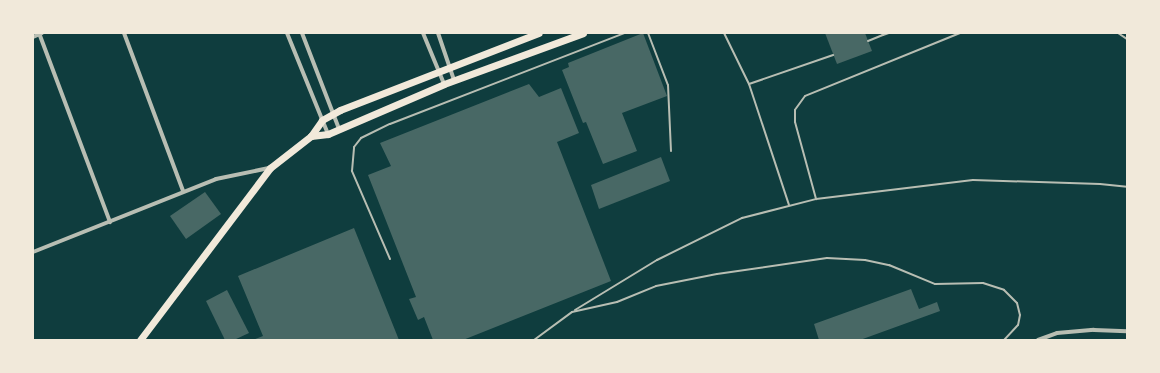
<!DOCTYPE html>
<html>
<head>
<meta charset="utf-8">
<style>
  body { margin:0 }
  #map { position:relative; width:1160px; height:373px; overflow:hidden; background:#0f3d3e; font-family:Roboto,sans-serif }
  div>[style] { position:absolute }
  .building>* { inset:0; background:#486865 }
  .service>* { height:2px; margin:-1px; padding:0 1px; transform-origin:1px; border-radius:1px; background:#b8beb3 }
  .minor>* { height:4px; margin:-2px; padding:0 2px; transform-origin:2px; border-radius:2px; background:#b8beb3 }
  .primary>* { height:7px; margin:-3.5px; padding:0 3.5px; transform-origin:3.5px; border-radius:3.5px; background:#f1e9da }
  span { translate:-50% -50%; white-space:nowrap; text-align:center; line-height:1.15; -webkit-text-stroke:4px #f1e9da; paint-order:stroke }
  .frame { position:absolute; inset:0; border:34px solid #f1e9da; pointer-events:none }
</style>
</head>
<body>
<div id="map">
  <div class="building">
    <div style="clip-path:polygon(643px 33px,667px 96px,622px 113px,637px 151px,603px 164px,586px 122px,583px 123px,562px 70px,569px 67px,568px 63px)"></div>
    <div style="clip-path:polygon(825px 33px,865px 33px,872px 51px,837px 64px)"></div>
    <div style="clip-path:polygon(529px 84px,539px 97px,561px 88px,579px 133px,557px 142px,611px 281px,463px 340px,433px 340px,424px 317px,418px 320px,409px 299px,416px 297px,368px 175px,391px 166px,380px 143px)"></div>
    <div style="clip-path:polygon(661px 157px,670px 181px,599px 209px,591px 185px)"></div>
    <div style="clip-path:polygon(205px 192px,221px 214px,186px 239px,170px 216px)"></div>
    <div style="clip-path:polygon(354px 228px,399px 340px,253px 340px,263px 336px,238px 276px)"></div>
    <div style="clip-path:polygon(911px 289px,919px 309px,937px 302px,940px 311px,860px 340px,819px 340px,814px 324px)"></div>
    <div style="clip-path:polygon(227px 290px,249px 333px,234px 340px,225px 340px,206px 301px)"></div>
  </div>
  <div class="service">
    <div style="left:648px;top:33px;width:56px;rotate:69deg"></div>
    <div style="left:668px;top:85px;width:66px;rotate:87.4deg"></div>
    <div style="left:724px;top:33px;width:57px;rotate:63.9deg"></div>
    <div style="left:749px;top:84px;width:127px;rotate:71.7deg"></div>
    <div style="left:882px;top:33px;width:2px;rotate:63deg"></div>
    <div style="left:883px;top:35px;width:6px;rotate:-18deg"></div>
    <div style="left:960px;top:33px;width:167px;rotate:157.9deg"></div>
    <div style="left:805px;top:96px;width:17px;rotate:126deg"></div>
    <div style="left:795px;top:110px;width:12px;rotate:90deg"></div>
    <div style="left:795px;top:122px;width:80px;rotate:74.7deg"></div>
    <div style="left:816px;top:199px;width:158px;rotate:-6.9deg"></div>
    <div style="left:973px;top:180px;width:127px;rotate:1.8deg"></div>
    <div style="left:1100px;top:184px;width:27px;rotate:6deg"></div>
    <div style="left:1118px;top:33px;width:11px;rotate:34deg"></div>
    <div style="left:868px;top:41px;width:16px;rotate:-22deg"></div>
    <div style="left:749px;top:84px;width:89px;rotate:-19deg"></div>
    <div style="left:390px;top:259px;width:96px;rotate:-113.4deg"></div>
    <div style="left:352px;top:171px;width:24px;rotate:-85deg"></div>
    <div style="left:354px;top:147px;width:11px;rotate:-52deg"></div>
    <div style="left:361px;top:138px;width:32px;rotate:-26deg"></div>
    <div style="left:390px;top:124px;width:252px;rotate:-21.2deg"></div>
    <div style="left:575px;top:310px;width:96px;rotate:-31.4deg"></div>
    <div style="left:657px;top:260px;width:95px;rotate:-26.3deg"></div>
    <div style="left:742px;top:218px;width:76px;rotate:-14.4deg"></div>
    <div style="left:534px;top:340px;width:47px;rotate:-36.4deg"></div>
    <div style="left:572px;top:312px;width:46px;rotate:-12.5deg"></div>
    <div style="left:617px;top:302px;width:42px;rotate:-22.3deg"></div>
    <div style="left:656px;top:286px;width:62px;rotate:-11.1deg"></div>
    <div style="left:717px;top:274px;width:111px;rotate:-8.3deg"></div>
    <div style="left:827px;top:258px;width:38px;rotate:3deg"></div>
    <div style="left:865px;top:260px;width:25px;rotate:12deg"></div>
    <div style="left:889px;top:265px;width:50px;rotate:22.4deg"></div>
    <div style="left:935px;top:284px;width:48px;rotate:-1.2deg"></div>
    <div style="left:983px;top:283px;width:22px;rotate:18deg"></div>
    <div style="left:1004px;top:290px;width:18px;rotate:45deg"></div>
    <div style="left:1017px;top:303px;width:12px;rotate:76deg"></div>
    <div style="left:1020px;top:315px;width:10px;rotate:101deg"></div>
    <div style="left:1018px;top:325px;width:21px;rotate:133deg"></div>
  </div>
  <div class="minor">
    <div style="left:39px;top:33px;width:202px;rotate:69.4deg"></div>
    <div style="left:124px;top:33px;width:169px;rotate:69.5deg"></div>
    <div style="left:287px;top:33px;width:109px;rotate:67.9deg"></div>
    <div style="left:302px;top:33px;width:103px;rotate:68.9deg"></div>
    <div style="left:423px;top:33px;width:55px;rotate:67.6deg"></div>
    <div style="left:438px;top:33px;width:50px;rotate:71.2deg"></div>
    <div style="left:33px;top:37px;width:10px;rotate:-24deg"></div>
    <div style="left:33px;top:252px;width:197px;rotate:-21.7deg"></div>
    <div style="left:216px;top:179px;width:54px;rotate:-11.7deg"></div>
    <div style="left:1038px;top:340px;width:20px;rotate:-20deg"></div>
    <div style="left:1057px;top:333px;width:37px;rotate:-5deg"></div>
    <div style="left:1094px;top:330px;width:33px;rotate:2deg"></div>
  </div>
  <div class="primary">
    <div style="left:311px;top:136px;width:17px;rotate:-7deg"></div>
    <div style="left:328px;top:134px;width:126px;rotate:-23.3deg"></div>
    <div style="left:444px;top:84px;width:148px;rotate:-20.1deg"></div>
    <div style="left:140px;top:340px;width:216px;rotate:-52.9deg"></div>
    <div style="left:270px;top:168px;width:52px;rotate:-38deg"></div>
    <div style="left:311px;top:136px;width:19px;rotate:-55deg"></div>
    <div style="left:322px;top:120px;width:21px;rotate:-29deg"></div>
    <div style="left:340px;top:110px;width:213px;rotate:-21.2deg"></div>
  </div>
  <div class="frame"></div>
</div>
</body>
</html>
